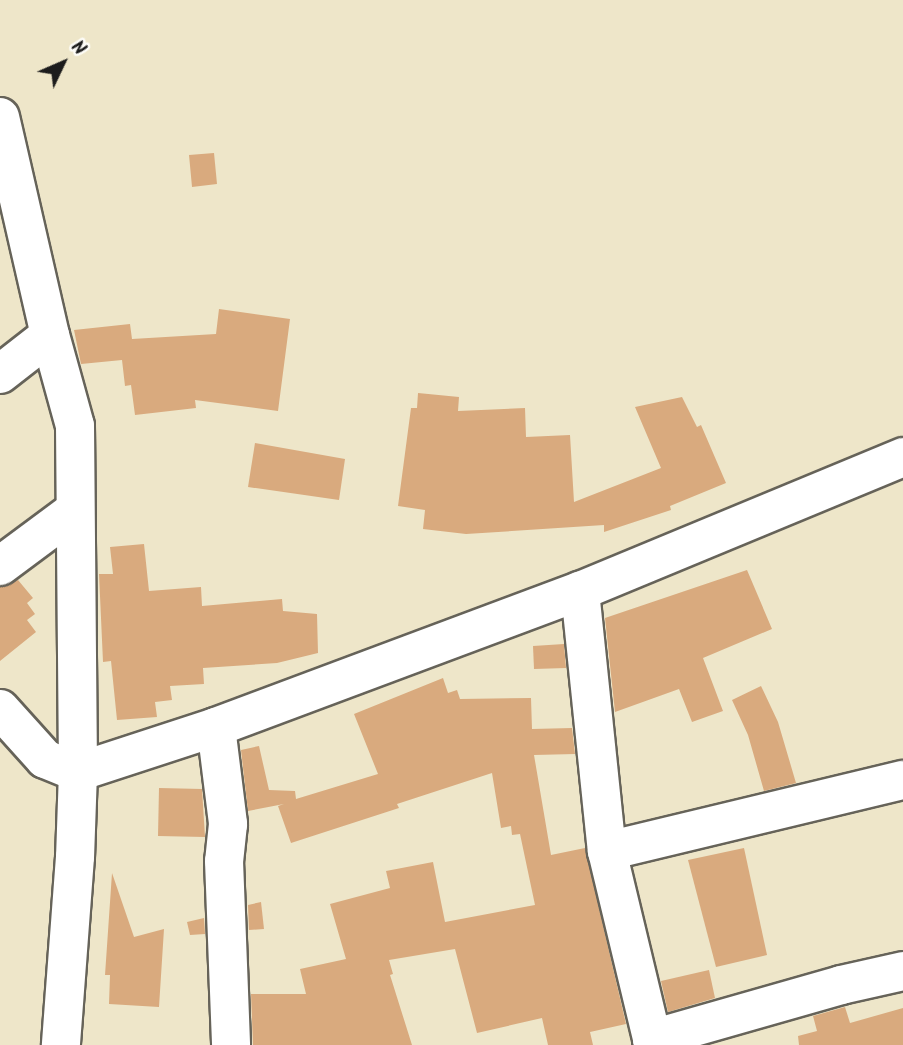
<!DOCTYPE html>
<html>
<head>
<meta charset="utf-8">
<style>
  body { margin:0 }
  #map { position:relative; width:903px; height:1045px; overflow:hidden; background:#eee6c9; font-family:Kalam,sans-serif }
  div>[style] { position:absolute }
  .building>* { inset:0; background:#d9aa7e }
  .roads { filter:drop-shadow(2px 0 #666359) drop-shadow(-2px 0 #666359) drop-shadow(0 2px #666359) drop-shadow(0 -2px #666359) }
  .minor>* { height:38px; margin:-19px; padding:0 19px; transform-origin:19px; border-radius:19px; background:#fff }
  span { translate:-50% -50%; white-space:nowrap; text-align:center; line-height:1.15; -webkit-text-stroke:5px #fdfcf7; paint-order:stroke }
  .north { position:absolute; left:28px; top:28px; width:70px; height:70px; -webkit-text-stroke:5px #fdfcf7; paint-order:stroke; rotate:46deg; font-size:19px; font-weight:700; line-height:28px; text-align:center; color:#1c1c1c }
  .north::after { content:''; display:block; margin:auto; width:24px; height:32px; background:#1c1c1c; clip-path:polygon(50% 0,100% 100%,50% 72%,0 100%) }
</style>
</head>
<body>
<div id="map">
  <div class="building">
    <div style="clip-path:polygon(214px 153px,217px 184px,192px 187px,189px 155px)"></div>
    <div style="clip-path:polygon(219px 309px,290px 319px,278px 411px,195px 400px,196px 408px,135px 415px,131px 385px,125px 386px,122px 360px,81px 364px,74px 330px,130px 324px,132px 339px,216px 334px)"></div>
    <div style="clip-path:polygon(418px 393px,459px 397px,458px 411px,525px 408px,526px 437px,570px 435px,574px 502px,661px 468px,635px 407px,682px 397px,697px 427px,701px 425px,726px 483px,670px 506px,671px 510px,604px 532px,604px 525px,466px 534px,423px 529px,425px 510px,398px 506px,411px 408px,417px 408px)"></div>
    <div style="clip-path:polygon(255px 443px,345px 459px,339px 500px,248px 487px)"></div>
    <div style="clip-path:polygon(144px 544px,149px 591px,201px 587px,202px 606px,282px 599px,283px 611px,317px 614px,318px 653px,277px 663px,203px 668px,204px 684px,170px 686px,172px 700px,155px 702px,157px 717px,117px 720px,111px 661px,103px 662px,99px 574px,113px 574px,110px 547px)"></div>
    <div style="clip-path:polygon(747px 570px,772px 629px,703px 658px,723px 711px,692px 722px,679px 689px,615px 712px,605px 618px)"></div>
    <div style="clip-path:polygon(18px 580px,33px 598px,27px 603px,35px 614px,27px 620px,36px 632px,0 661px,0 587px)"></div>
    <div style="clip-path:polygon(564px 644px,566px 668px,534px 669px,533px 646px)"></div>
    <div style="clip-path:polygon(443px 678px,448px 693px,457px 690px,460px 699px,531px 698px,532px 729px,572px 728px,575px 754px,534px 755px,551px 855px,585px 848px,626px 1024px,590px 1032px,593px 1045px,548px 1045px,542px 1018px,477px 1033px,455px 949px,389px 960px,393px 974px,390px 975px,412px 1045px,253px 1045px,251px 994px,306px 994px,300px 969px,346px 959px,330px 904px,390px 888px,386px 871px,433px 862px,445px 922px,535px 905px,520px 834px,512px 835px,511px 826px,501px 828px,492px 773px,397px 804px,399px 808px,291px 843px,278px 806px,284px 804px,248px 811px,241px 750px,259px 746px,269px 790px,295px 791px,296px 799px,378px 774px,354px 714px)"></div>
    <div style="clip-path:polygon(761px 686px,778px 722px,796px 783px,764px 791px,748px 735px,732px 700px)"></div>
    <div style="clip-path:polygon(159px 788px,202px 789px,205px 837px,158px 836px)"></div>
    <div style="clip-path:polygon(744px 848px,767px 955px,716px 967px,688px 860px)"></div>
    <div style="clip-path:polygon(112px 873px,134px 937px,164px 929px,159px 1007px,109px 1004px,110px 975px,105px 975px)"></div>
    <div style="clip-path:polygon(261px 902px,264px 929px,249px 930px,248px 905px)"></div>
    <div style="clip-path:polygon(204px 918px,205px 934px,190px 935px,187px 922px)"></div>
    <div style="clip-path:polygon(709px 970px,715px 998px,668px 1012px,661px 981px)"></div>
    <div style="clip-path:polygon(845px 1007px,850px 1023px,903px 1008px,903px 1045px,799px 1045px,798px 1036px,817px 1031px,813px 1016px)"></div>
  </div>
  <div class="roads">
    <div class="minor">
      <div style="left:0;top:117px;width:224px;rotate:77.1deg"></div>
      <div style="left:50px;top:335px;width:94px;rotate:74.6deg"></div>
      <div style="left:75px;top:426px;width:346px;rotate:89.5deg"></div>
      <div style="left:78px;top:772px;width:85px;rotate:92deg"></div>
      <div style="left:75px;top:857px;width:189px;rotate:94.3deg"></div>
      <div style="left:0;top:374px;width:63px;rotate:-38deg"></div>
      <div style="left:0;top:566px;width:92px;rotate:-36.6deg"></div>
      <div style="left:580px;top:591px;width:261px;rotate:84.1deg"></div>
      <div style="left:607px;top:851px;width:304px;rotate:-13.5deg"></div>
      <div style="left:0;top:709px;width:67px;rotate:48deg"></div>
      <div style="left:45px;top:759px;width:35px;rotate:22deg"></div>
      <div style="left:78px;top:772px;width:145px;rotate:-18.1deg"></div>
      <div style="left:216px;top:727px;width:389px;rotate:-20.5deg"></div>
      <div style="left:580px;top:591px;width:350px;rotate:-22.5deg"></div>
      <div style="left:216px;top:727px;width:98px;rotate:82.9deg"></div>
      <div style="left:228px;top:824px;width:37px;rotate:96deg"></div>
      <div style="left:224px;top:861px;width:184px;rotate:87.8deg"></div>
      <div style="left:607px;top:851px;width:193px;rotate:76.5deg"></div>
      <div style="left:653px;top:1045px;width:6px;rotate:-99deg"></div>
      <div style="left:652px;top:1039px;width:197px;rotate:-15.9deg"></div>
      <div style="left:841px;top:985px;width:64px;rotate:-12.7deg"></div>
    </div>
  </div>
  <div class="north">N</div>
</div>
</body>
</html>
